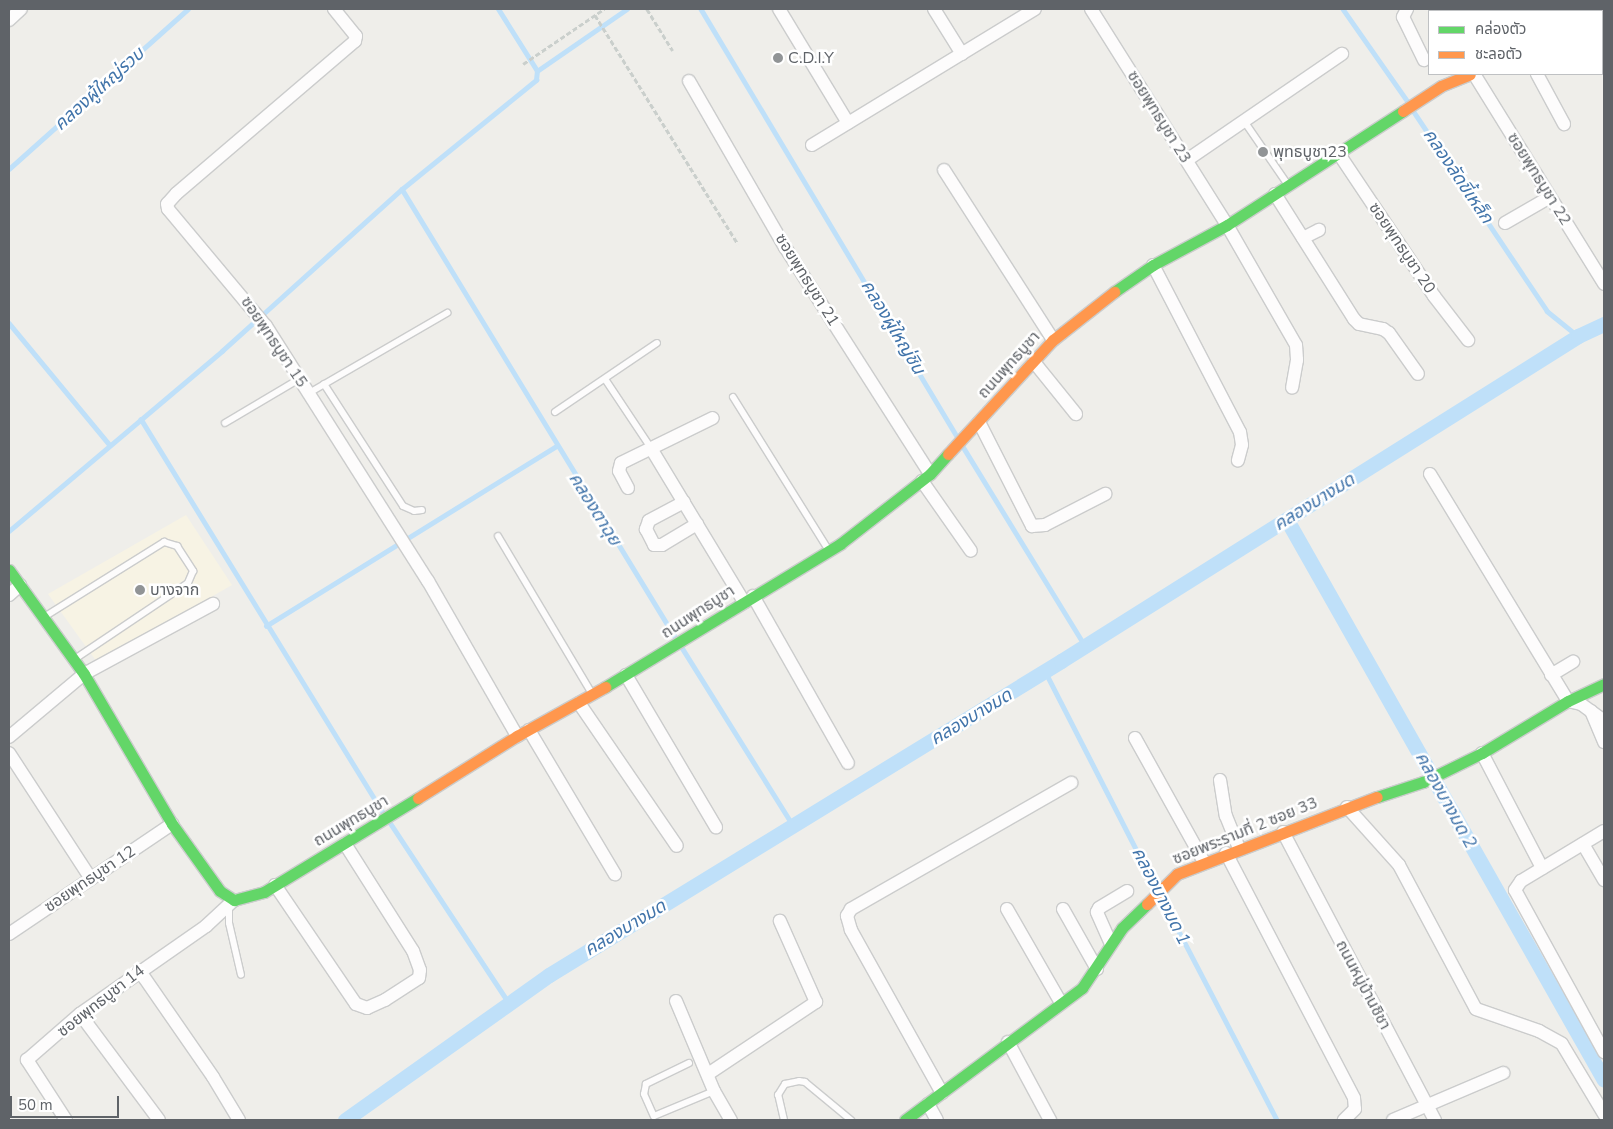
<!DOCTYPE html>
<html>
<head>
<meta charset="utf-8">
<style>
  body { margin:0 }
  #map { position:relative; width:1613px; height:1129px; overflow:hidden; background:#efeeea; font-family:"Nunito Sans","Noto Sans Thai",sans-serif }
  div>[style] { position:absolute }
  .commercial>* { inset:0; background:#f7f3e4 }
  .stream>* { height:4.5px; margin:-2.25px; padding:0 2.25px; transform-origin:2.25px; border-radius:2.25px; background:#bfe0f9 }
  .canal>* { height:15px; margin:-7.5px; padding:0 7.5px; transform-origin:7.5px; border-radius:7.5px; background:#bfe0f9 }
  .path>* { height:2.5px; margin-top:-1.25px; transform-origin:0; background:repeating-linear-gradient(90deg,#cacfcc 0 5px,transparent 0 7.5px) }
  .roads { filter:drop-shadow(1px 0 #cbcccc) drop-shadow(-1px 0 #cbcccc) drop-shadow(0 1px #cbcccc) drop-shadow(0 -1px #cbcccc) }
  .lane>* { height:6px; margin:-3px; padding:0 3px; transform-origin:3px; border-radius:3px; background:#fdfcfc }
  .street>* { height:12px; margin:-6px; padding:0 6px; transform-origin:6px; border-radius:6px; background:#fdfcfc }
  .fast>* { height:11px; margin:-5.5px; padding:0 5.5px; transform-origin:5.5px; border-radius:5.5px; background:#63d668 }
  .slow>* { height:11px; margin:-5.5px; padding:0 5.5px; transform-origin:5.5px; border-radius:5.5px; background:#ff974d }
  .dots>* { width:14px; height:14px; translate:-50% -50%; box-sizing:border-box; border:2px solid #fff; border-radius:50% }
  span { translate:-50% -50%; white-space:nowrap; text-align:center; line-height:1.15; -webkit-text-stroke:5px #fff; paint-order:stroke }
  .poi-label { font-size:16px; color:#5f6368 }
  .left { translate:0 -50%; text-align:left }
  .street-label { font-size:16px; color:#5f6368 }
  .water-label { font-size:18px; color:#4174aa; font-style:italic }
  .frame { position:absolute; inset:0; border:10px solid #5f6368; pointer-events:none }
  .legend { position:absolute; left:1428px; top:10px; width:175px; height:65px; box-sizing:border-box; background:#fff; border:1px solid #bfc1c3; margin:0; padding:6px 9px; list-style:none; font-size:15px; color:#5f6368 }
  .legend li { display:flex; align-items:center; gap:10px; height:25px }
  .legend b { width:25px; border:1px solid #bfc1c3 }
  .scale { position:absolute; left:10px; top:1096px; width:109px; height:22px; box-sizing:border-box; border:2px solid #5f6368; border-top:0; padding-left:6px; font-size:15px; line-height:18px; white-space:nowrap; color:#5f6368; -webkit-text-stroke:4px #fff; paint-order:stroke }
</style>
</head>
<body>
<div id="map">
  <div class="commercial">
    <div style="clip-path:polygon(186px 515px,232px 585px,97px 662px,48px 594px)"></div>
  </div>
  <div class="stream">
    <div style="left:701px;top:9px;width:500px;rotate:59.08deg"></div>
    <div style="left:1343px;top:9px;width:113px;rotate:55deg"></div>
    <div style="left:537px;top:71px;width:109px;rotate:-34.6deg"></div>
    <div style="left:1412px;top:109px;width:243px;rotate:56.2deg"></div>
    <div style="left:1547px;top:311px;width:40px;rotate:39deg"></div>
    <div style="left:9px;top:169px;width:240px;rotate:-41.8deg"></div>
    <div style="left:402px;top:189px;width:528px;rotate:58.63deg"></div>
    <div style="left:9px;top:323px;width:158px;rotate:50.4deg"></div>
    <div style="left:141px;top:419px;width:464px;rotate:58.4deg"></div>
    <div style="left:962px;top:445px;width:236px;rotate:58.5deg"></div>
    <div style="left:9px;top:531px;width:279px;rotate:-40.2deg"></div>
    <div style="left:222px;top:351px;width:242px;rotate:-42deg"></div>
    <div style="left:402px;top:189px;width:173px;rotate:-39.1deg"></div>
    <div style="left:536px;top:80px;width:9px;rotate:-84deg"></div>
    <div style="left:537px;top:71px;width:73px;rotate:-122.2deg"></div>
    <div style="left:266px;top:626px;width:341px;rotate:-31.8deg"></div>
    <div style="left:681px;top:646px;width:211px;rotate:58deg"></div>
    <div style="left:1045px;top:671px;width:244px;rotate:62.9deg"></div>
    <div style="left:389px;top:821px;width:218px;rotate:56.6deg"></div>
    <div style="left:1160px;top:895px;width:254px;rotate:62.5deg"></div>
  </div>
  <div class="canal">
    <div style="left:1287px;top:520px;width:643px;rotate:60.49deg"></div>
    <div style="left:345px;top:1120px;width:250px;rotate:-35.4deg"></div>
    <div style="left:549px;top:975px;width:601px;rotate:-31.52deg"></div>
    <div style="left:1061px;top:661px;width:611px;rotate:-32.15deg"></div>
    <div style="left:1578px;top:336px;width:29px;rotate:-25deg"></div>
  </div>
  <div class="path">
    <div style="left:647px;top:9px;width:49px;rotate:58.2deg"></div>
    <div style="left:595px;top:15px;width:270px;rotate:58deg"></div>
    <div style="left:523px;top:64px;width:98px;rotate:-34.2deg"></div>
  </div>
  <div class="roads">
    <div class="lane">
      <div style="left:1244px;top:121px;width:78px;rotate:55.5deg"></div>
      <div style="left:605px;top:379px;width:83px;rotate:56.3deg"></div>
      <div style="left:324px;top:384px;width:145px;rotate:57.1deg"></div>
      <div style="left:403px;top:506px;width:12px;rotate:24deg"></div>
      <div style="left:414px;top:511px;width:8px;rotate:-7deg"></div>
      <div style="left:309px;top:393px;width:160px;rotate:-30.1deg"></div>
      <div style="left:733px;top:397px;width:179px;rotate:58deg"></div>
      <div style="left:555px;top:412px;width:123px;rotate:-34.1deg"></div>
      <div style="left:225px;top:423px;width:86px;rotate:-30.7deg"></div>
      <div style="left:498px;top:536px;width:182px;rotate:59.2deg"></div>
      <div style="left:44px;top:617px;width:142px;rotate:-32deg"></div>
      <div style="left:164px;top:542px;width:14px;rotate:17deg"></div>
      <div style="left:177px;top:546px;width:30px;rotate:57deg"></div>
      <div style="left:193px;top:571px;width:13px;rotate:113deg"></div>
      <div style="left:188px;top:583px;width:136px;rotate:146.1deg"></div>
      <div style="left:229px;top:906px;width:17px;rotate:90deg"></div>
      <div style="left:229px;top:923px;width:53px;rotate:77deg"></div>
      <div style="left:689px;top:1063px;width:48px;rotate:154deg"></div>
      <div style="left:646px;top:1084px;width:10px;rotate:101deg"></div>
      <div style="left:644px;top:1094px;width:24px;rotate:66deg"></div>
      <div style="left:654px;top:1116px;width:65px;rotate:-22.6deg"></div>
      <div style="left:784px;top:1120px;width:26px;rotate:-103deg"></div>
      <div style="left:778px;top:1095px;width:13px;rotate:-58deg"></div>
      <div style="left:785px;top:1084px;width:14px;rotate:-12deg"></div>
      <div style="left:799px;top:1081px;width:6px;rotate:9deg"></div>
      <div style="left:805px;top:1082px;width:60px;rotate:39.6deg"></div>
    </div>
    <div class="street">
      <div style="left:334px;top:9px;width:35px;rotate:51deg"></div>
      <div style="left:356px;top:36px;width:5px;rotate:101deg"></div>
      <div style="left:355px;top:41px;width:235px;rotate:139.5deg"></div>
      <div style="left:176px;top:194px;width:13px;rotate:132deg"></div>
      <div style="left:167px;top:204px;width:5px;rotate:79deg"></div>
      <div style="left:168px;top:209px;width:153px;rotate:50.1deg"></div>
      <div style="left:266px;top:326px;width:302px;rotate:57.6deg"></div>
      <div style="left:428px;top:581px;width:179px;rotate:60.1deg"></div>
      <div style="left:779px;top:9px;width:133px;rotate:58.8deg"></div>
      <div style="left:934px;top:9px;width:53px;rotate:58.1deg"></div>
      <div style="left:1091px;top:9px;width:255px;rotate:57.8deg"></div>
      <div style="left:1227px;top:225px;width:138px;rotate:60.1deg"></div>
      <div style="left:1296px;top:345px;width:15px;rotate:86deg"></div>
      <div style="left:1297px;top:360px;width:28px;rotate:100deg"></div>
      <div style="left:1407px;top:9px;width:9px;rotate:117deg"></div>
      <div style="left:1403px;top:17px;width:48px;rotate:64deg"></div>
      <div style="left:1478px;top:9px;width:2px;rotate:63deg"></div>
      <div style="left:9px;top:20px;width:16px;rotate:-43deg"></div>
      <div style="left:1602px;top:64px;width:4px;rotate:63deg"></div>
      <div style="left:1474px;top:74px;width:247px;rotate:58.2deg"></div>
      <div style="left:1537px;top:74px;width:57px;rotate:61.6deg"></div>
      <div style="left:689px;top:81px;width:192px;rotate:60deg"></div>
      <div style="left:785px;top:247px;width:269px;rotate:57.4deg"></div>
      <div style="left:812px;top:145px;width:261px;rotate:-31.4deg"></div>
      <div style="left:1339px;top:154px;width:171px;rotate:56.2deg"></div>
      <div style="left:1434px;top:296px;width:56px;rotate:52.3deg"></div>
      <div style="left:1187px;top:160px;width:188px;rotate:-34.4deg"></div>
      <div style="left:944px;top:170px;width:202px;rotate:57.3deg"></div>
      <div style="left:1275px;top:194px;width:148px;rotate:57.7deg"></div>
      <div style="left:1354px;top:319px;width:7px;rotate:45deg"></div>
      <div style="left:1359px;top:324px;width:25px;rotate:12deg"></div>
      <div style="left:1383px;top:329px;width:7px;rotate:34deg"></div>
      <div style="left:1389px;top:333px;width:50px;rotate:54.7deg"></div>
      <div style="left:1505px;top:223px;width:52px;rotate:-30deg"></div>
      <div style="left:1303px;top:238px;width:18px;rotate:-27deg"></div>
      <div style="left:1153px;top:265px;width:188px;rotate:62.5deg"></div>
      <div style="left:1240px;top:432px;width:13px;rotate:81deg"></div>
      <div style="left:1242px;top:445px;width:16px;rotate:105deg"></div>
      <div style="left:1034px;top:362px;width:67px;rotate:51.1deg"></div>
      <div style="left:979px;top:422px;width:117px;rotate:63deg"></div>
      <div style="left:1032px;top:526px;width:13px;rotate:-4deg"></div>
      <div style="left:1045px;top:525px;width:68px;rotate:-27.3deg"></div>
      <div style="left:652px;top:450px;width:178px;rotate:58.8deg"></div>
      <div style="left:1430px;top:474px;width:266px;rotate:58.7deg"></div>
      <div style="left:1568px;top:701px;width:13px;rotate:13deg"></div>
      <div style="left:1581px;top:704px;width:29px;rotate:36deg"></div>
      <div style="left:922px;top:481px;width:85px;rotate:55deg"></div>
      <div style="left:628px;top:488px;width:19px;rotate:-118deg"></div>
      <div style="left:619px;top:471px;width:8px;rotate:-76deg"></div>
      <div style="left:621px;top:463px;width:102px;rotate:-26.1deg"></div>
      <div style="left:684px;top:502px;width:40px;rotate:152deg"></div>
      <div style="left:649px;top:521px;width:9px;rotate:111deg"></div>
      <div style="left:646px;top:529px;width:18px;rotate:63deg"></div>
      <div style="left:654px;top:545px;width:8px"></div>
      <div style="left:662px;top:545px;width:41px;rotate:-31deg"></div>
      <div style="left:9px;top:595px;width:15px;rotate:-42deg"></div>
      <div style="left:753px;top:596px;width:192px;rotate:60.4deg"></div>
      <div style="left:626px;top:675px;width:177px;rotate:59.4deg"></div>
      <div style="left:1551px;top:675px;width:26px;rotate:-31deg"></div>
      <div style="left:579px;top:703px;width:173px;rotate:55.6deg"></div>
      <div style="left:1591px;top:711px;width:34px;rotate:67deg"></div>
      <div style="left:529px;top:730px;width:168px;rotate:59.2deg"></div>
      <div style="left:9px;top:737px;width:98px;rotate:-40deg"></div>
      <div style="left:84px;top:674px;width:147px;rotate:-28.5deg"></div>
      <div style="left:1135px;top:738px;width:142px;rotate:60.9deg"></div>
      <div style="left:9px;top:753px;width:150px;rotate:56.9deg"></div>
      <div style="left:1482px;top:753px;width:130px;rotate:62.4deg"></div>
      <div style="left:1220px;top:780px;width:36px;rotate:81deg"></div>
      <div style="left:1226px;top:816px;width:35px;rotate:68deg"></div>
      <div style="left:1347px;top:807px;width:78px;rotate:48.1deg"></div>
      <div style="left:1399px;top:865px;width:163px;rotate:61.9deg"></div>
      <div style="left:1476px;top:1009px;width:67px;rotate:19.2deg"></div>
      <div style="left:1539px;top:1031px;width:26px;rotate:29deg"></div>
      <div style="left:1562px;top:1044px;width:82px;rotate:59deg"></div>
      <div style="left:1604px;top:831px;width:97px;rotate:148.9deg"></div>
      <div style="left:1521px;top:881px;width:11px;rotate:124deg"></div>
      <div style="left:1515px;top:890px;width:185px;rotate:61.2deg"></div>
      <div style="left:1283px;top:832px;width:326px;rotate:62.2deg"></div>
      <div style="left:1583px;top:844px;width:42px;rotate:59.7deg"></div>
      <div style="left:1226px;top:853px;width:276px;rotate:62.4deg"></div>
      <div style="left:1354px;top:1098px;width:11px;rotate:85deg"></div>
      <div style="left:1355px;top:1109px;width:16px;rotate:135deg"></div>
      <div style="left:275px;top:885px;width:144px;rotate:55.8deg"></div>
      <div style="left:356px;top:1004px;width:12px;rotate:20deg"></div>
      <div style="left:367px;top:1008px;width:20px;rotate:-24deg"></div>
      <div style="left:385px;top:1000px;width:40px;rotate:-32.9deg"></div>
      <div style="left:419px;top:978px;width:8px;rotate:-83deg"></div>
      <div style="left:420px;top:970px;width:20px;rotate:-110deg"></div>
      <div style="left:413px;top:951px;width:127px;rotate:-122.4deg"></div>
      <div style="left:1007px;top:909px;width:108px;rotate:60.1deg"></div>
      <div style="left:1063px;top:909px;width:69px;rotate:60.5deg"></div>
      <div style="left:9px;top:934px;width:197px;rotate:-34deg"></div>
      <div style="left:1111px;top:944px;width:35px;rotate:-114deg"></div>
      <div style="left:1097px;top:912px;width:4px;rotate:-63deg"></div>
      <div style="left:1099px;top:908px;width:33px;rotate:-31deg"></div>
      <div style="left:139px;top:970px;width:130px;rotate:55.3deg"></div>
      <div style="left:213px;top:1077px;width:50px;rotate:58.8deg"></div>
      <div style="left:676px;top:1001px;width:98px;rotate:67.1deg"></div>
      <div style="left:714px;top:1091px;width:34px;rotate:60deg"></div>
      <div style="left:80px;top:1014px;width:132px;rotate:53.3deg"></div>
      <div style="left:1008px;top:1042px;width:89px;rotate:61.7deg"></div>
      <div style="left:708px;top:1074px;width:130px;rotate:-33.7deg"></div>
      <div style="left:816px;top:1002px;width:89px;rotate:-114deg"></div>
      <div style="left:942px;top:1093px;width:187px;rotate:-119.2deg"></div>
      <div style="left:851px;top:930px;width:15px;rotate:-106deg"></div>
      <div style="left:847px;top:916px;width:8px;rotate:-60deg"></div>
      <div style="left:851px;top:909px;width:254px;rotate:-29.8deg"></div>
      <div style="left:928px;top:1104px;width:18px;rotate:61deg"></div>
      <div style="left:66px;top:1120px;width:72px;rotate:-123deg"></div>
      <div style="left:27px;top:1060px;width:70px;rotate:-41deg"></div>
      <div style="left:80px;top:1014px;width:154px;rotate:-34.9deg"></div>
      <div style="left:206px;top:926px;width:38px;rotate:-43deg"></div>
      <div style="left:1393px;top:1120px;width:120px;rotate:-23.1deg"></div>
    </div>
    <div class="fast">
      <div style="left:1601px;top:11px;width:3px;rotate:-18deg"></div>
      <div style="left:1114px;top:292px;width:47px;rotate:-34.7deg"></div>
      <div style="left:1153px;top:265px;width:84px;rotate:-28.4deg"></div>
      <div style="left:1227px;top:225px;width:210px;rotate:-32.9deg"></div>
      <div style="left:9px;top:570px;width:128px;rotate:54.2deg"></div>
      <div style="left:84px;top:674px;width:174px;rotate:59.6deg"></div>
      <div style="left:172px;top:824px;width:82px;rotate:54.4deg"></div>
      <div style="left:220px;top:891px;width:17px;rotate:33deg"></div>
      <div style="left:234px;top:900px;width:31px;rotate:-15deg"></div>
      <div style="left:264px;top:892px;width:180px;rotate:-31.4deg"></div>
      <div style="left:605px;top:687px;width:275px;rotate:-31.3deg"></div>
      <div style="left:840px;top:544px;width:114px;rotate:-37.9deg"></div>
      <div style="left:930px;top:474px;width:27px;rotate:-48deg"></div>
      <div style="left:1377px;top:797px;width:48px;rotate:-18.1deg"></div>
      <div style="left:1423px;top:782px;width:66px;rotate:-26.2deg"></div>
      <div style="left:1482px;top:753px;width:100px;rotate:-31.2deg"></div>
      <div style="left:1568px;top:701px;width:40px;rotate:-25deg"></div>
      <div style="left:905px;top:1120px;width:221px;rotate:-36.7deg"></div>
      <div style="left:1082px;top:988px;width:72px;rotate:-56.3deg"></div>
      <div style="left:1122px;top:928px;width:35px;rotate:-44deg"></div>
    </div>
    <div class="slow">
      <div style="left:1403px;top:111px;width:45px;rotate:-33.3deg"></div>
      <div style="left:1441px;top:86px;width:31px;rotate:-22deg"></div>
      <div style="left:948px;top:454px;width:155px;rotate:-47.4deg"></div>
      <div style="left:1053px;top:340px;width:78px;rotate:-38.2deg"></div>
      <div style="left:418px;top:798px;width:117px;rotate:-32.1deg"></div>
      <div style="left:517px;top:736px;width:101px;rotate:-29.1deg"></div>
      <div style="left:1147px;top:904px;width:42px;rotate:-45deg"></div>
      <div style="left:1177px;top:874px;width:214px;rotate:-21.1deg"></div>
    </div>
  </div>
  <div class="dots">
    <div style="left:778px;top:58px;background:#919496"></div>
    <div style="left:1263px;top:152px;background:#919496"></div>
    <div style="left:140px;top:590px;background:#919496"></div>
  </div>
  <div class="poi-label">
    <span class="left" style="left:788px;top:58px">C.D.I.Y</span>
    <span class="left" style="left:1273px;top:152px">พุทธบูชา23</span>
    <span class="left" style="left:150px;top:590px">บางจาก</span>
  </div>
  <div class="street-label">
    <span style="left:1159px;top:117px;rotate:58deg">ซอยพุทธบูชา 23</span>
    <span style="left:1539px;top:179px;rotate:58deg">ซอยพุทธบูชา 22</span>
    <span style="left:1402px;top:248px;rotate:56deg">ซอยพุทธบูชา 20</span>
    <span style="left:807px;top:280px;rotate:58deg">ซอยพุทธบูชา 21</span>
    <span style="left:274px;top:342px;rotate:56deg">ซอยพุทธบูชา 15</span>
    <span style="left:1009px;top:365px;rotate:-48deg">ถนนพุทธบูชา</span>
    <span style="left:698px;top:612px;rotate:-33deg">ถนนพุทธบูชา</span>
    <span style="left:351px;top:821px;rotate:-31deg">ถนนพุทธบูชา</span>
    <span style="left:1245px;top:831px;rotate:-22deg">ซอยพระรามที่ 2 ซอย 33</span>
    <span style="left:90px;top:879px;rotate:-34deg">ซอยพุทธบูชา 12</span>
    <span style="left:1363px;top:985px;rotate:62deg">ถนนหมู่บ้านชิชา</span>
    <span style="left:101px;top:1001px;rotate:-38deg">ซอยพุทธบูชา 14</span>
  </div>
  <div class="water-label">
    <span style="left:99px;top:89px;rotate:-42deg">คลองผู้ใหญ่รวบ</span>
    <span style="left:1458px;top:176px;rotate:56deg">คลองลัดขี้เหล็ก</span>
    <span style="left:893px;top:327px;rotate:59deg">คลองผู้ใหญ่ชิน</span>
    <span style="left:1314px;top:502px;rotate:-32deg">คลองบางมด</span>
    <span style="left:595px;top:509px;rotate:58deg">คลองตาฉุย</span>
    <span style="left:971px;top:717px;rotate:-31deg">คลองบางมด</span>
    <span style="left:1446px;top:800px;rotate:61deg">คลองบางมด 2</span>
    <span style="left:1161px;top:896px;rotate:63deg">คลองบางมด 1</span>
    <span style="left:625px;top:928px;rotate:-31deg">คลองบางมด</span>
  </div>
  <div class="frame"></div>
  <ul class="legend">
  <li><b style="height:6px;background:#63d668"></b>คล่องตัว</li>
  <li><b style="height:6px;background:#ff974d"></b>ชะลอตัว</li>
  </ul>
  <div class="scale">50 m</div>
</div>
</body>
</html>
